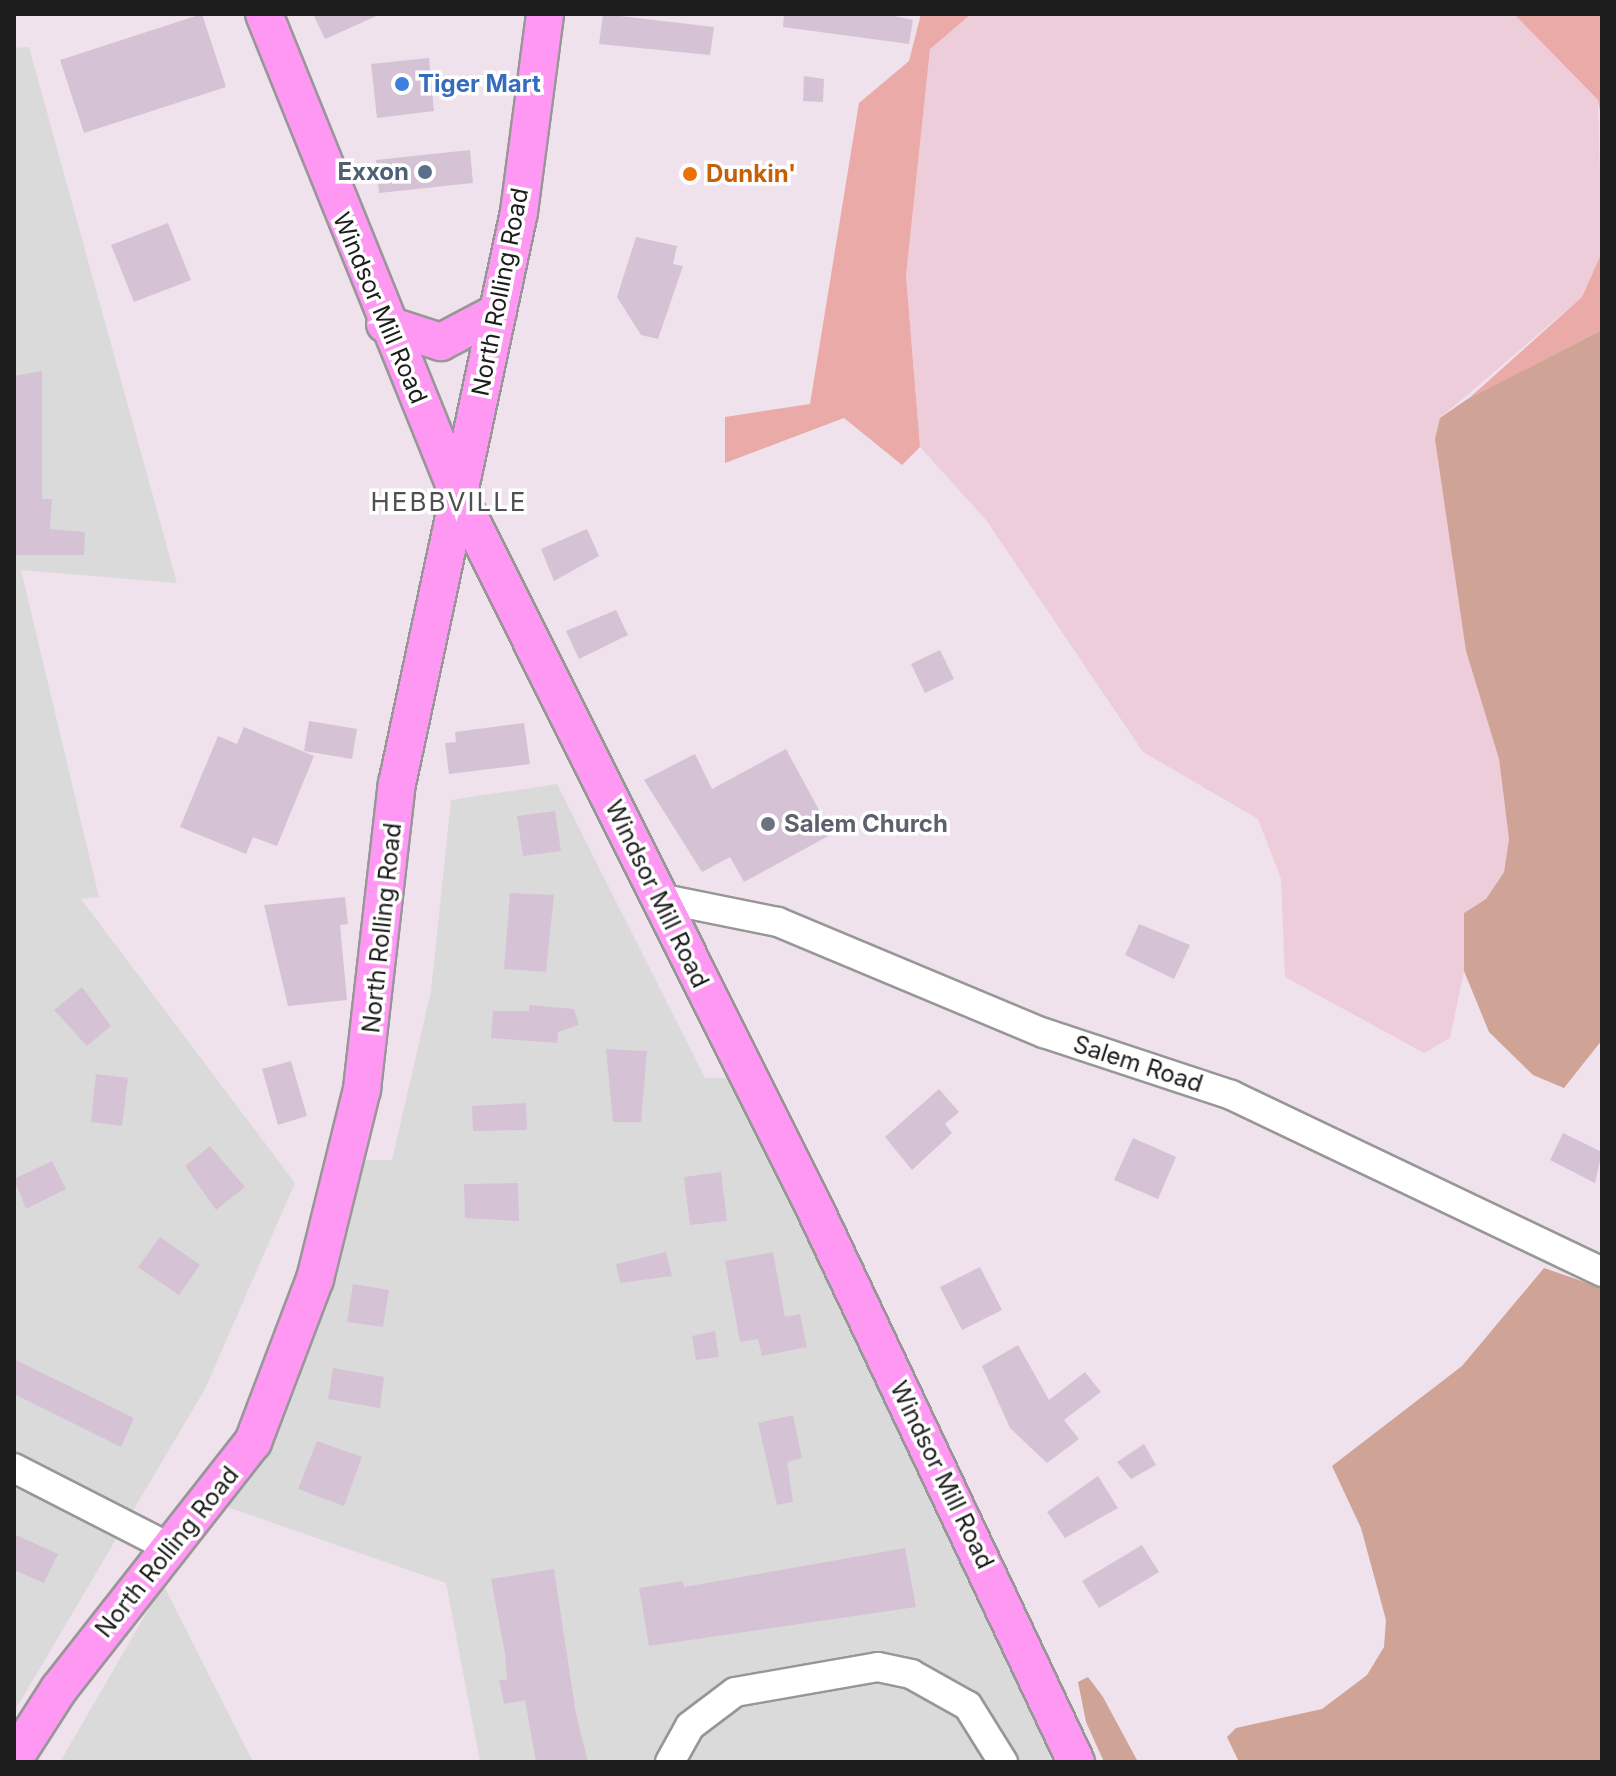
<!DOCTYPE html>
<html>
<head>
<meta charset="utf-8">
<style>
  body { margin:0 }
  #map { position:relative; width:1616px; height:1776px; overflow:hidden; background:#efe2ec; font-family:Inter,sans-serif }
  div>[style] { position:absolute }
  .residential>* { inset:0; background:#dbdadb }
  .farmland>* { inset:0; background:#eecdda }
  .grass>* { inset:0; background:#eaaaa7 }
  .forest>* { inset:0; background:#cfa496 }
  .building>* { inset:0; background:#d5c3d5 }
  .roads { filter:drop-shadow(2px 0 #979797) drop-shadow(-2px 0 #979797) drop-shadow(0 2px #979797) drop-shadow(0 -2px #979797) }
  .minor>* { height:28px; margin:-14px; padding:0 14px; transform-origin:14px; border-radius:14px; background:#fff }
  .major>* { height:36px; margin:-18px; padding:0 18px; transform-origin:18px; border-radius:18px; background:#fe98f3 }
  .dots>* { width:22px; height:22px; translate:-50% -50%; box-sizing:border-box; border:4px solid #fff; border-radius:50% }
  span { translate:-50% -50%; white-space:nowrap; text-align:center; line-height:1.15; -webkit-text-stroke:7px #fff; paint-order:stroke }
  .shop-label { font-size:24px; color:#366cbe; font-weight:700 }
  .left { translate:0 -50%; text-align:left }
  .service-label { font-size:24px; color:#4e5e75; font-weight:700 }
  .right { translate:-100% -50%; text-align:right }
  .food-label { font-size:24px; color:#c56008; font-weight:700 }
  .street-label { font-size:24px; color:#1d1d1d }
  .worship-label { font-size:24px; color:#5b616d; font-weight:700 }
  .neighbourhood-label { font-size:26px; color:#505050; letter-spacing:2px }
  .frame { position:absolute; inset:0; border:16px solid #1d1d1d; pointer-events:none }
</style>
</head>
<body>
<div id="map">
  <div class="residential">
    <div style="clip-path:polygon(29px 47px,177px 583px,21px 570px,99px 897px,81px 899px,295px 1183px,205px 1389px,14px 1712px,14px 48px)"></div>
    <div style="clip-path:polygon(557px 784px,705px 1078px,732px 1078px,1053px 1762px,480px 1762px,446px 1583px,227px 1507px,298px 1376px,361px 1160px,392px 1160px,431px 991px,451px 800px)"></div>
    <div style="clip-path:polygon(163px 1584px,253px 1762px,60px 1762px)"></div>
  </div>
  <div class="farmland">
    <div style="clip-path:polygon(971px 14px,1514px 14px,1598px 100px,1602px 252px,1582px 297px,1440px 418px,1466px 651px,1499px 759px,1509px 839px,1504px 872px,1486px 899px,1464px 913px,1464px 971px,1450px 1038px,1424px 1053px,1285px 977px,1281px 879px,1258px 819px,1143px 752px,986px 520px,920px 447px,906px 276px,930px 48px)"></div>
  </div>
  <div class="grass">
    <div style="clip-path:polygon(921px 14px,971px 14px,930px 49px,906px 276px,920px 447px,902px 465px,844px 418px,725px 463px,725px 417px,810px 404px,859px 103px,909px 61px)"></div>
    <div style="clip-path:polygon(1514px 14px,1602px 14px,1602px 122px,1598px 100px)"></div>
    <div style="clip-path:polygon(1602px 252px,1602px 330px,1467px 400px,1582px 297px)"></div>
  </div>
  <div class="forest">
    <div style="clip-path:polygon(1602px 330px,1602px 1040px,1564px 1088px,1533px 1075px,1489px 1032px,1464px 971px,1464px 913px,1486px 899px,1504px 872px,1509px 839px,1499px 759px,1466px 651px,1435px 439px,1440px 418px,1466px 400px)"></div>
    <div style="clip-path:polygon(1544px 1268px,1602px 1288px,1602px 1762px,1239px 1762px,1227px 1737px,1236px 1728px,1322px 1709px,1367px 1675px,1384px 1647px,1386px 1620px,1361px 1528px,1332px 1466px,1462px 1366px)"></div>
    <div style="clip-path:polygon(1088px 1677px,1103px 1697px,1138px 1762px,1104px 1762px,1086px 1722px,1078px 1682px)"></div>
  </div>
  <div class="building">
    <div style="clip-path:polygon(202px 14px,226px 87px,84px 133px,60px 60px)"></div>
    <div style="clip-path:polygon(313px 14px,381px 14px,325px 39px)"></div>
    <div style="clip-path:polygon(603px 14px,714px 27px,710px 55px,599px 44px)"></div>
    <div style="clip-path:polygon(784px 14px,885px 14px,913px 20px,909px 44px,783px 27px)"></div>
    <div style="clip-path:polygon(429px 58px,434px 111px,377px 118px,371px 64px)"></div>
    <div style="clip-path:polygon(804px 76px,824px 79px,823px 102px,803px 101px)"></div>
    <div style="clip-path:polygon(470px 150px,473px 183px,379px 193px,376px 160px)"></div>
    <div style="clip-path:polygon(168px 223px,191px 280px,134px 302px,111px 245px)"></div>
    <div style="clip-path:polygon(636px 237px,677px 246px,673px 264px,683px 266px,658px 339px,641px 335px,617px 297px)"></div>
    <div style="clip-path:polygon(42px 371px,42px 499px,52px 499px,50px 529px,85px 532px,84px 555px,14px 555px,14px 376px)"></div>
    <div style="clip-path:polygon(587px 529px,599px 556px,554px 581px,541px 549px)"></div>
    <div style="clip-path:polygon(616px 610px,628px 635px,579px 659px,566px 631px)"></div>
    <div style="clip-path:polygon(940px 650px,954px 679px,925px 693px,911px 664px)"></div>
    <div style="clip-path:polygon(309px 721px,357px 729px,352px 759px,304px 751px)"></div>
    <div style="clip-path:polygon(524px 723px,530px 764px,449px 774px,445px 743px,456px 742px,455px 732px)"></div>
    <div style="clip-path:polygon(244px 727px,314px 756px,277px 846px,253px 837px,246px 854px,180px 827px,218px 736px,237px 744px)"></div>
    <div style="clip-path:polygon(786px 749px,832px 834px,744px 882px,730px 857px,702px 872px,644px 780px,695px 754px,712px 789px)"></div>
    <div style="clip-path:polygon(555px 811px,561px 851px,523px 856px,517px 816px)"></div>
    <div style="clip-path:polygon(510px 893px,554px 895px,546px 972px,504px 969px)"></div>
    <div style="clip-path:polygon(345px 897px,348px 924px,340px 925px,347px 1000px,288px 1006px,264px 905px)"></div>
    <div style="clip-path:polygon(1139px 924px,1190px 945px,1174px 979px,1125px 955px)"></div>
    <div style="clip-path:polygon(82px 987px,111px 1026px,87px 1046px,54px 1010px)"></div>
    <div style="clip-path:polygon(529px 1005px,574px 1009px,579px 1025px,558px 1032px,557px 1043px,491px 1038px,493px 1011px,529px 1011px)"></div>
    <div style="clip-path:polygon(606px 1049px,647px 1051px,641px 1122px,613px 1122px)"></div>
    <div style="clip-path:polygon(291px 1061px,307px 1116px,278px 1125px,262px 1069px)"></div>
    <div style="clip-path:polygon(96px 1074px,128px 1078px,122px 1126px,91px 1122px)"></div>
    <div style="clip-path:polygon(939px 1089px,959px 1112px,945px 1124px,952px 1133px,912px 1170px,885px 1137px)"></div>
    <div style="clip-path:polygon(526px 1103px,527px 1130px,473px 1131px,472px 1106px)"></div>
    <div style="clip-path:polygon(1563px 1133px,1602px 1152px,1595px 1183px,1550px 1160px)"></div>
    <div style="clip-path:polygon(1133px 1138px,1176px 1157px,1158px 1199px,1114px 1180px)"></div>
    <div style="clip-path:polygon(210px 1146px,245px 1187px,216px 1210px,185px 1166px)"></div>
    <div style="clip-path:polygon(52px 1161px,66px 1189px,26px 1209px,14px 1179px)"></div>
    <div style="clip-path:polygon(721px 1172px,727px 1221px,690px 1225px,684px 1177px)"></div>
    <div style="clip-path:polygon(518px 1183px,519px 1221px,465px 1218px,464px 1184px)"></div>
    <div style="clip-path:polygon(160px 1237px,200px 1265px,179px 1295px,138px 1267px)"></div>
    <div style="clip-path:polygon(666px 1252px,672px 1276px,620px 1283px,616px 1264px)"></div>
    <div style="clip-path:polygon(773px 1252px,785px 1317px,800px 1314px,807px 1347px,762px 1356px,758px 1339px,740px 1342px,725px 1261px)"></div>
    <div style="clip-path:polygon(980px 1267px,1002px 1310px,962px 1330px,940px 1287px)"></div>
    <div style="clip-path:polygon(353px 1284px,389px 1290px,383px 1327px,347px 1322px)"></div>
    <div style="clip-path:polygon(715px 1331px,719px 1357px,696px 1360px,692px 1336px)"></div>
    <div style="clip-path:polygon(1018px 1345px,1049px 1400px,1085px 1372px,1101px 1392px,1064px 1420px,1079px 1439px,1047px 1463px,1010px 1428px,982px 1366px)"></div>
    <div style="clip-path:polygon(14px 1359px,134px 1418px,121px 1447px,14px 1394px)"></div>
    <div style="clip-path:polygon(333px 1368px,384px 1377px,380px 1408px,328px 1399px)"></div>
    <div style="clip-path:polygon(793px 1415px,802px 1458px,787px 1462px,793px 1502px,777px 1505px,758px 1423px)"></div>
    <div style="clip-path:polygon(317px 1441px,362px 1457px,344px 1506px,298px 1489px)"></div>
    <div style="clip-path:polygon(1144px 1444px,1156px 1465px,1131px 1479px,1117px 1462px)"></div>
    <div style="clip-path:polygon(1098px 1476px,1118px 1508px,1065px 1538px,1047px 1512px)"></div>
    <div style="clip-path:polygon(14px 1534px,58px 1554px,44px 1583px,14px 1570px)"></div>
    <div style="clip-path:polygon(1142px 1545px,1159px 1572px,1099px 1608px,1082px 1581px)"></div>
    <div style="clip-path:polygon(905px 1548px,916px 1607px,649px 1646px,639px 1588px,683px 1581px,684px 1587px)"></div>
    <div style="clip-path:polygon(554px 1569px,576px 1714px,588px 1762px,536px 1762px,525px 1700px,504px 1704px,499px 1680px,507px 1680px,505px 1654px,491px 1579px)"></div>
  </div>
  <div class="roads">
    <div class="minor">
      <div style="left:659px;top:898px;width:121px;rotate:11.4deg"></div>
      <div style="left:778px;top:922px;width:288px;rotate:22.7deg"></div>
      <div style="left:1044px;top:1033px;width:197px;rotate:18.3deg"></div>
      <div style="left:1231px;top:1095px;width:411px;rotate:25.5deg"></div>
      <div style="left:14px;top:1468px;width:178px;rotate:27.1deg"></div>
      <div style="left:670px;top:1762px;width:41px;rotate:-60.9deg"></div>
      <div style="left:690px;top:1726px;width:56px;rotate:-37.1deg"></div>
      <div style="left:735px;top:1692px;width:145px;rotate:-9.9deg"></div>
      <div style="left:878px;top:1667px;width:34px;rotate:12deg"></div>
      <div style="left:911px;top:1674px;width:65px;rotate:29.3deg"></div>
      <div style="left:968px;top:1706px;width:66px;rotate:58deg"></div>
    </div>
    <div class="major">
      <div style="left:264px;top:14px;width:518px;rotate:67.99deg"></div>
      <div style="left:458px;top:494px;width:799px;rotate:63.47deg"></div>
      <div style="left:815px;top:1209px;width:611px;rotate:64.73deg"></div>
      <div style="left:385px;top:324px;width:59px;rotate:17.8deg"></div>
      <div style="left:441px;top:342px;width:64px;rotate:-27.8deg"></div>
      <div style="left:14px;top:1759px;width:83px;rotate:-57.3deg"></div>
      <div style="left:59px;top:1689px;width:314px;rotate:-51.9deg"></div>
      <div style="left:253px;top:1442px;width:174px;rotate:-69.2deg"></div>
      <div style="left:315px;top:1279px;width:196px;rotate:-76.1deg"></div>
      <div style="left:362px;top:1089px;width:307px;rotate:-83.5deg"></div>
      <div style="left:397px;top:784px;width:585px;rotate:-77.96deg"></div>
      <div style="left:519px;top:212px;width:200px;rotate:-82.5deg"></div>
    </div>
  </div>
  <div class="dots">
    <div style="left:402px;top:84px;background:#3f7fe0"></div>
    <div style="left:425px;top:172px;background:#5c6f8a"></div>
    <div style="left:690px;top:174px;background:#e8710a"></div>
    <div style="left:768px;top:824px;background:#6b7280"></div>
  </div>
  <div class="shop-label">
    <span class="left" style="left:418px;top:84px">Tiger Mart</span>
  </div>
  <div class="service-label">
    <span class="right" style="left:409px;top:172px">Exxon</span>
  </div>
  <div class="food-label">
    <span class="left" style="left:706px;top:174px">Dunkin'</span>
  </div>
  <div class="street-label">
    <span style="left:500px;top:292px;rotate:-79deg">North Rolling Road</span>
    <span style="left:380px;top:308px;rotate:67deg">Windsor Mill Road</span>
    <span style="left:657px;top:894px;rotate:64deg">Windsor Mill Road</span>
    <span style="left:382px;top:928px;rotate:-84deg">North Rolling Road</span>
    <span style="left:1138px;top:1064px;rotate:18deg">Salem Road</span>
    <span style="left:942px;top:1475px;rotate:64deg">Windsor Mill Road</span>
    <span style="left:167px;top:1552px;rotate:-51deg">North Rolling Road</span>
  </div>
  <div class="worship-label">
    <span class="left" style="left:784px;top:824px">Salem Church</span>
  </div>
  <div class="neighbourhood-label">
    <span style="left:449px;top:502px">HEBBVILLE</span>
  </div>
  <div class="frame"></div>
</div>
</body>
</html>
